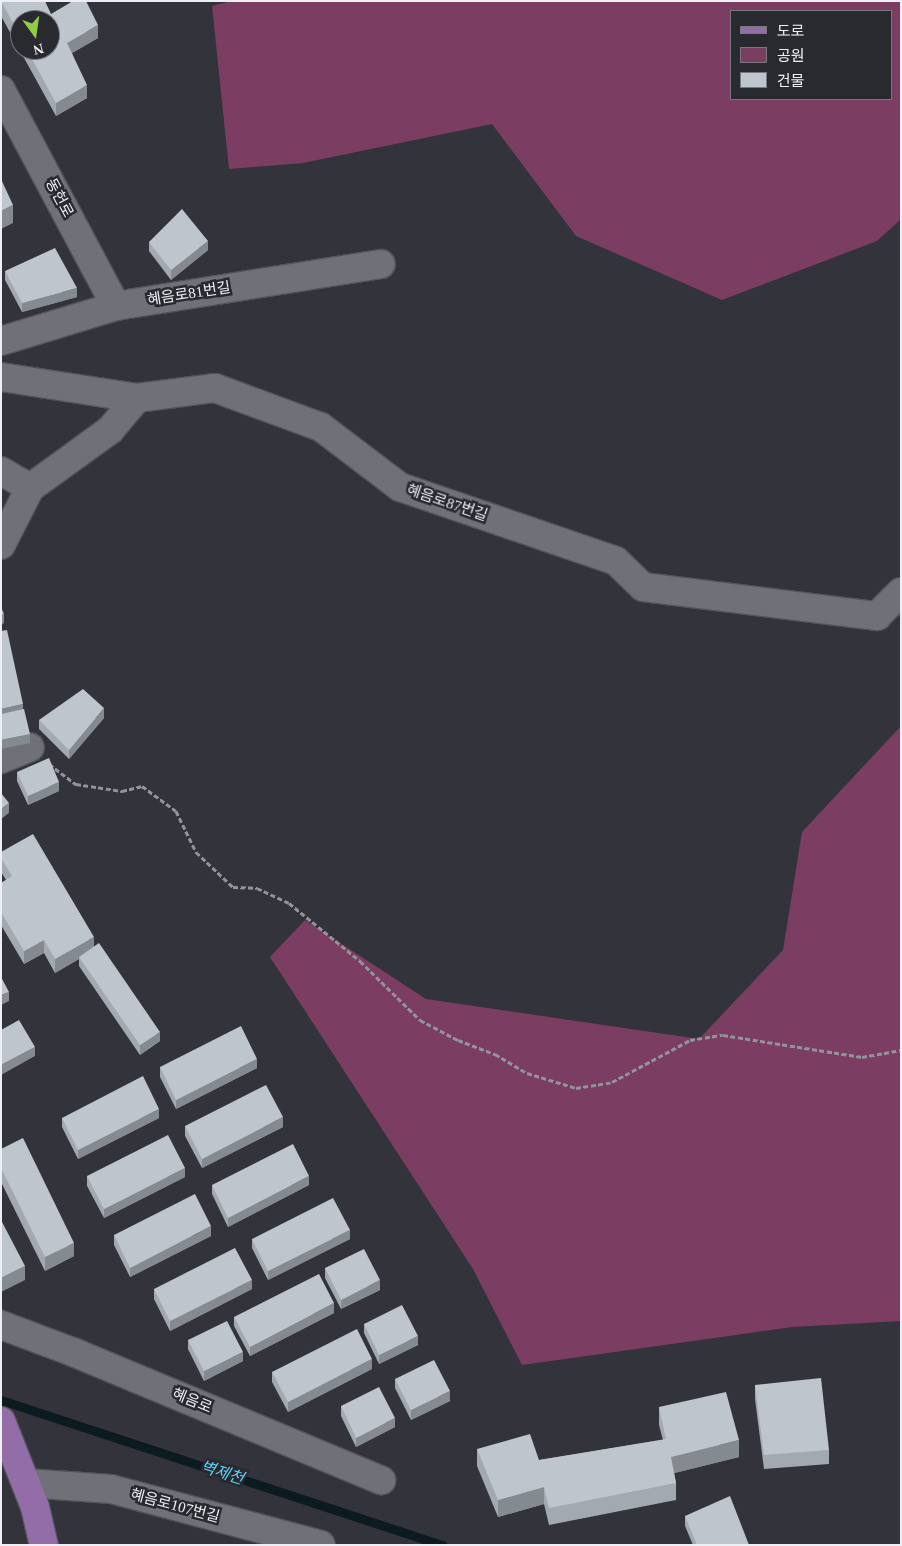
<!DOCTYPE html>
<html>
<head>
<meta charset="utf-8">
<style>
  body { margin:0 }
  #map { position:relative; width:902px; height:1546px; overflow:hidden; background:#33333b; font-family:"Times New Roman","Noto Sans KR",serif }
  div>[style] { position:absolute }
  .green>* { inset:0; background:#7c3d62 }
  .stream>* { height:9px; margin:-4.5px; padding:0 4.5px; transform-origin:4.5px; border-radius:4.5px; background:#0c1b20 }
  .path>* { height:3px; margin-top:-1.5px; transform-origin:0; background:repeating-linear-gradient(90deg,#93939a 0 5px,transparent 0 7.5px) }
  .roads { filter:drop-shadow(1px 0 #525259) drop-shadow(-1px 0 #525259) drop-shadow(0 1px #525259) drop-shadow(0 -1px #525259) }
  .minor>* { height:28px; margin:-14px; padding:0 14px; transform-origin:14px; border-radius:14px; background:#707079 }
  .major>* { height:28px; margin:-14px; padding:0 14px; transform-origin:14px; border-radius:14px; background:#936da8 }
  .wall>* { inset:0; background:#a3a9b0 }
  .shaded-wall>* { inset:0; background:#858a90 }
  .building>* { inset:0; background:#bec5cd }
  span { translate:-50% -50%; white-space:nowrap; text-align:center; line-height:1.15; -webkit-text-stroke:5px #292930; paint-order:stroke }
  .street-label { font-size:15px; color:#eeeff4 }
  .water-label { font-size:16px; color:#5ed2f7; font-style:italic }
  .frame { position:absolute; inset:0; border:2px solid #eeeff4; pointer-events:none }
  .legend { position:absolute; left:730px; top:10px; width:162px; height:90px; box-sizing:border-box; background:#292930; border:1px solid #78787e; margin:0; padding:6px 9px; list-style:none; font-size:15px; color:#eeeff4 }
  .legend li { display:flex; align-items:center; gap:10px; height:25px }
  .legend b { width:25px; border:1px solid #78787e }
  .north { position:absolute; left:10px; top:10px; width:50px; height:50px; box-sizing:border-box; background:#292930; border:1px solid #78787e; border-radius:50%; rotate:166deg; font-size:14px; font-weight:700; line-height:20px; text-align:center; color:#eeeff4 }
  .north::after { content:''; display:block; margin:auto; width:18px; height:22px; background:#90cd41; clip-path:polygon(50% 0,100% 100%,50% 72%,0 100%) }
</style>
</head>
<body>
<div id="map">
  <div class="green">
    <div style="clip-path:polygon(evenodd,232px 1px,901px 1px,901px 219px,877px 241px,722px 300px,576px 236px,492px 124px,303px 163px,229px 169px,212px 6px,232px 1px,731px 11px,891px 11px,891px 99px,731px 99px,731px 11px)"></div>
    <div style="clip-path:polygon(901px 726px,901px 1321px,792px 1327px,522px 1365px,473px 1269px,270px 957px,305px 920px,426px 999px,699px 1039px,783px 950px,802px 832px)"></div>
  </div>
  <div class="stream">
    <div style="left:1px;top:1400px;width:465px;rotate:18.2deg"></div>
  </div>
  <div class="path">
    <div style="left:49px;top:764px;width:34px;rotate:37deg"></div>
    <div style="left:76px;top:784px;width:47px;rotate:8.7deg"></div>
    <div style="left:122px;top:791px;width:21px;rotate:-14deg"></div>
    <div style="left:142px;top:786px;width:42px;rotate:36.3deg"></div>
    <div style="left:176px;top:811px;width:46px;rotate:64deg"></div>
    <div style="left:196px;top:852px;width:51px;rotate:43.4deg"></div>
    <div style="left:233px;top:887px;width:24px;rotate:2deg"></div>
    <div style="left:257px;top:888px;width:35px;rotate:25deg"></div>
    <div style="left:289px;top:903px;width:92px;rotate:39.2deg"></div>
    <div style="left:360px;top:961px;width:84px;rotate:44.5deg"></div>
    <div style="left:420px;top:1020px;width:43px;rotate:27.8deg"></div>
    <div style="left:458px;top:1040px;width:40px;rotate:21deg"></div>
    <div style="left:495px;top:1054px;width:37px;rotate:31deg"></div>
    <div style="left:527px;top:1073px;width:51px;rotate:17deg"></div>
    <div style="left:576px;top:1088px;width:36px;rotate:-9deg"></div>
    <div style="left:612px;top:1082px;width:89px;rotate:-28.3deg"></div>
    <div style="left:690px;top:1040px;width:33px;rotate:-9deg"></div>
    <div style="left:723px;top:1035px;width:141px;rotate:9deg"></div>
    <div style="left:862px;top:1057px;width:40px;rotate:-10deg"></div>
  </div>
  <div class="roads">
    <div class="minor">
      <div style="left:1px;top:90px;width:245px;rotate:62deg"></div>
      <div style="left:1px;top:341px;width:120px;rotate:-16.9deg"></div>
      <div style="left:116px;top:306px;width:268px;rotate:-9deg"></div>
      <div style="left:1px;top:377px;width:138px;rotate:8.8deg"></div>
      <div style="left:1px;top:471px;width:34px;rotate:30deg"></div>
      <div style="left:1px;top:545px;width:64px;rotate:-63deg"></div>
      <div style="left:30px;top:488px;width:99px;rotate:-35.9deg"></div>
      <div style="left:110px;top:430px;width:42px;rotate:-49.8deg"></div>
      <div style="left:137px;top:398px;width:79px;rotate:-7.3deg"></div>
      <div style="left:215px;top:388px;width:113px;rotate:20.2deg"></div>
      <div style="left:321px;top:427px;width:99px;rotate:37.2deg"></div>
      <div style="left:400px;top:487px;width:228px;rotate:18.9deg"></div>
      <div style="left:616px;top:561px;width:37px;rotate:44deg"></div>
      <div style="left:643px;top:587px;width:236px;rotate:7.1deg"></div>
      <div style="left:877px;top:616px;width:34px;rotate:-45deg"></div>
      <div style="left:1px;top:759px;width:31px;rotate:-22deg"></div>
      <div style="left:1px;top:1325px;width:77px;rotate:20.6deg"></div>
      <div style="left:73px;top:1352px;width:334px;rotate:22.6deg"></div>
      <div style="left:26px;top:1483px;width:85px;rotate:4deg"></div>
      <div style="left:111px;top:1489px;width:217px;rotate:14.9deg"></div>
    </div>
    <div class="major">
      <div style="left:1px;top:1421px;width:92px;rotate:68.4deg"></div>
      <div style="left:35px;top:1507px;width:39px;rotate:77deg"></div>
    </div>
  </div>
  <div class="wall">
    <div style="clip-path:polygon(evenodd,1px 1px,51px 14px,98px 38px,72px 53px,87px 98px,56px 116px,1px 16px,1px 1px,20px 20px,50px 50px,20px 50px,20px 20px)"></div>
    <div style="clip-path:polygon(149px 242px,208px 250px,171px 280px,149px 251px)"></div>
    <div style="clip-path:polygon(5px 271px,77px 297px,22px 312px,5px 280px)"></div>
    <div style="clip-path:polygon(104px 718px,69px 759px,39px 729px,39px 720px)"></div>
    <div style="clip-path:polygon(17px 772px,59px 791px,28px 805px,17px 781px)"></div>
    <div style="clip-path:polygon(1px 852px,94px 946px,160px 1041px,140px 1055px,79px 966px,79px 959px,55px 973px,44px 953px,24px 964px,1px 925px,1px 883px,6px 880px,1px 872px)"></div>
    <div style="clip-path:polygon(160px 1067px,257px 1068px,176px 1109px,160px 1077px)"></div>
    <div style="clip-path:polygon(62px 1118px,159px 1118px,78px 1159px,62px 1127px)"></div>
    <div style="clip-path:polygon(185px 1126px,283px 1127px,202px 1168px,185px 1136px)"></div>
    <div style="clip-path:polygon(1px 1149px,74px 1256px,45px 1271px,1px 1182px)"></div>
    <div style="clip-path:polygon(87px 1176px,185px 1177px,104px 1218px,87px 1186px)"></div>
    <div style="clip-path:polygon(212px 1185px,309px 1185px,228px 1227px,212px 1194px)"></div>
    <div style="clip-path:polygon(114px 1235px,211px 1236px,130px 1277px,114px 1245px)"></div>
    <div style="clip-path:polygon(252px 1239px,350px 1239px,268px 1280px,252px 1248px)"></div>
    <div style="clip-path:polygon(325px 1268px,380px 1290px,341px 1309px,325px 1278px)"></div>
    <div style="clip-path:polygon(154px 1289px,252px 1289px,170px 1331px,154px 1299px)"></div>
    <div style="clip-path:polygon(334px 1313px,250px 1356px,234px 1326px,234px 1317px)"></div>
    <div style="clip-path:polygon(364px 1324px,418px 1345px,379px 1364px,364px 1333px)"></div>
    <div style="clip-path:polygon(188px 1340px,243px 1361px,204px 1381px,188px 1349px)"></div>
    <div style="clip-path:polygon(372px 1369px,288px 1412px,272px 1382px,272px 1372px)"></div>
    <div style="clip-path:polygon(395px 1379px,450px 1401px,411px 1420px,395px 1388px)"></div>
    <div style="clip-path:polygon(755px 1385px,829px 1450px,829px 1464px,764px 1469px,755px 1399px)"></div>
    <div style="clip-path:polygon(341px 1406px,395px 1427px,356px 1447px,341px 1416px)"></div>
    <div style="clip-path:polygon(659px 1407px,739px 1457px,674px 1473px,676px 1483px,676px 1500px,549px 1525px,544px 1504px,498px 1517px,477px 1466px,477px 1449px,539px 1460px,663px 1440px,659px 1425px)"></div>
    <div style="clip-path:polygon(685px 1516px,749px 1545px,693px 1545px,685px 1526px)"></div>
  </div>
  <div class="shaded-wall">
    <div style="clip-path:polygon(98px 25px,98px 38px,67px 56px,67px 43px)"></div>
    <div style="clip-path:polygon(87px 85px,87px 98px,56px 116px,56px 103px)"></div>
    <div style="clip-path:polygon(13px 205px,13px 223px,1px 229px,1px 211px)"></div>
    <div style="clip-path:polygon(208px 241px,208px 250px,171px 280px,171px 270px)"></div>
    <div style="clip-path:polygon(77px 288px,77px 297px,22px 312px,22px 303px)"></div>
    <div style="clip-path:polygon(4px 614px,4px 623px,1px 625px,1px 615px)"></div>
    <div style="clip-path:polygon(23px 704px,23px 713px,1px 718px,1px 709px)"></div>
    <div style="clip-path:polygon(104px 708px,104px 718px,69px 759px,69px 750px)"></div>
    <div style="clip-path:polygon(30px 734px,30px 743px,1px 749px,1px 740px)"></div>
    <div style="clip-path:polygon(59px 782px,59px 791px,28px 805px,28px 796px)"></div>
    <div style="clip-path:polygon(9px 803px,9px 813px,1px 819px,1px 809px)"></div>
    <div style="clip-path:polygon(94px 937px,94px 950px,79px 957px,79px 959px,55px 973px,55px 959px)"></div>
    <div style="clip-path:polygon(44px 940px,44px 953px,24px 964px,24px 951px)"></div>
    <div style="clip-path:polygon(9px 992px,9px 1001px,1px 1005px,1px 995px)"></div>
    <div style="clip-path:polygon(160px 1032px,160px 1041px,140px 1055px,140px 1045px)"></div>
    <div style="clip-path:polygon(35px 1047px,35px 1056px,1px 1075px,1px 1065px)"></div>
    <div style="clip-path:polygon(257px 1059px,257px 1068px,176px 1109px,176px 1100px)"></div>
    <div style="clip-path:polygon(159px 1109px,159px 1118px,78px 1159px,78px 1150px)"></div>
    <div style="clip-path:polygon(283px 1117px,283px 1127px,202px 1168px,202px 1159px)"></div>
    <div style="clip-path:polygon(185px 1168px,185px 1177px,104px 1218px,104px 1209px)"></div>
    <div style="clip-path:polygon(309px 1176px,309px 1185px,228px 1227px,228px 1218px)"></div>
    <div style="clip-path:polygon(211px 1226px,211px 1236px,130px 1277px,130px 1268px)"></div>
    <div style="clip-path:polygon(350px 1230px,350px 1239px,268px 1280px,268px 1271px)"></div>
    <div style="clip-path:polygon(74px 1243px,74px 1256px,45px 1271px,45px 1257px)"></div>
    <div style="clip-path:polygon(25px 1266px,25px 1280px,1px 1292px,1px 1278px)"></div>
    <div style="clip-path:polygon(252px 1280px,252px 1289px,170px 1331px,170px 1321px)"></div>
    <div style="clip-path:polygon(380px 1280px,380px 1290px,341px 1309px,341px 1300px)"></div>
    <div style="clip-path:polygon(334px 1303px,334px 1313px,250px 1356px,250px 1347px)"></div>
    <div style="clip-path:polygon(418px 1336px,418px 1345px,379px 1364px,379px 1355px)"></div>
    <div style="clip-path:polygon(243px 1352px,243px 1361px,204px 1381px,204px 1371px)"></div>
    <div style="clip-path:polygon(372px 1359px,372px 1369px,288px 1412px,288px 1402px)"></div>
    <div style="clip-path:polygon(450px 1391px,450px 1401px,411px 1420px,411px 1410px)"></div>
    <div style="clip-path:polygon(395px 1418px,395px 1427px,356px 1447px,356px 1438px)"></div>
    <div style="clip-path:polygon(739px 1440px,739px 1457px,671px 1474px,671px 1457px)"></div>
    <div style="clip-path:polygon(544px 1487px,544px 1504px,498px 1517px,498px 1500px)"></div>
  </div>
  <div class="building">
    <div style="clip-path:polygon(1px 1px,45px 1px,51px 14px,73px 1px,86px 1px,98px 25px,67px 43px,87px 85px,56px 103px,27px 50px,50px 50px,50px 20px,20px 20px,20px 36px)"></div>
    <div style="clip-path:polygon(1px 179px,13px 205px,1px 211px)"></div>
    <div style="clip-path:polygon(182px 209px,208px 241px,171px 270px,149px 242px)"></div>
    <div style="clip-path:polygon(55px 248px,77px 288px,22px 303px,5px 271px)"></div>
    <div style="clip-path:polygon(1px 607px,4px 614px,1px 615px)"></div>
    <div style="clip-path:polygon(7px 630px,23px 704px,1px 709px,1px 631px)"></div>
    <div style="clip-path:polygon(83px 689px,104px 708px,69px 750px,39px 720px)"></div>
    <div style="clip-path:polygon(24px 709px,30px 734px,1px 740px,1px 714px)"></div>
    <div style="clip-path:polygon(49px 758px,59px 782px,28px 796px,17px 772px)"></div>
    <div style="clip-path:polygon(1px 793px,9px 803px,1px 809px)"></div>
    <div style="clip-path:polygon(33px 834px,94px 937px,55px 959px,44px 940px,24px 951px,1px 912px,1px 883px,12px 876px,1px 858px,1px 852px)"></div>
    <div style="clip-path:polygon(99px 943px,160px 1032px,140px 1045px,79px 957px)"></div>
    <div style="clip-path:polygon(1px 977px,9px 992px,1px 995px)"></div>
    <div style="clip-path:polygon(19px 1020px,35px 1047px,1px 1065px,1px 1030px)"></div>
    <div style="clip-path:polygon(241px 1026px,257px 1059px,176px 1100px,160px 1067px)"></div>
    <div style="clip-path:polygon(143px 1076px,159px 1109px,78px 1150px,62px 1118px)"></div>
    <div style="clip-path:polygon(266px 1085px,283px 1117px,202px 1159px,185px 1126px)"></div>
    <div style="clip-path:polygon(168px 1135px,185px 1168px,104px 1209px,87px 1176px)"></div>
    <div style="clip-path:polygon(23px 1138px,74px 1243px,45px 1257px,1px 1168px,1px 1149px)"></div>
    <div style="clip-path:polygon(293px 1144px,309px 1176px,228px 1218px,212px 1185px)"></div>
    <div style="clip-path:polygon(195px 1194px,211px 1226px,130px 1268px,114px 1235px)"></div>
    <div style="clip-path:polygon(333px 1198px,350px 1230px,268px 1271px,252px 1239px)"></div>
    <div style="clip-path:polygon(1px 1220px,25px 1266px,1px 1278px)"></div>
    <div style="clip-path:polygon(235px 1248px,252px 1280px,170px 1321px,154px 1289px)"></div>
    <div style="clip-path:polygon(364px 1249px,380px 1280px,341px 1300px,325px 1268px)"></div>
    <div style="clip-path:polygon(319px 1274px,334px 1303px,250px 1347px,234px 1317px)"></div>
    <div style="clip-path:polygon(402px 1305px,418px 1336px,379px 1355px,364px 1324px)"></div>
    <div style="clip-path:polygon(227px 1321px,243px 1352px,204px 1371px,188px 1340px)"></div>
    <div style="clip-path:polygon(357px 1329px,372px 1359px,288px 1402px,272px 1372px)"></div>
    <div style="clip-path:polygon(434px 1360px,450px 1391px,411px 1410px,395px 1379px)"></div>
    <div style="clip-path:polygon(821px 1378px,829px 1450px,764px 1455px,755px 1385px)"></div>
    <div style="clip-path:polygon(379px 1387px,395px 1418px,356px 1438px,341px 1406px)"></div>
    <div style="clip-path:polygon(726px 1392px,739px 1440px,671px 1457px,676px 1483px,549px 1508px,544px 1487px,498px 1500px,477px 1449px,530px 1434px,539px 1460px,666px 1439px,659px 1407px)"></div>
    <div style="clip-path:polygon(730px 1496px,749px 1545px,697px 1545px,685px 1516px)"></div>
  </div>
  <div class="street-label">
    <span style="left:59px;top:198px;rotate:62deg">동헌로</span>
    <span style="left:189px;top:294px;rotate:-9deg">혜음로81번길</span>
    <span style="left:447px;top:503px;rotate:19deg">혜음로87번길</span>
    <span style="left:192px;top:1401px;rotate:22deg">혜음로</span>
    <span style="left:175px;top:1506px;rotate:15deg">혜음로107번길</span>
  </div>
  <div class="water-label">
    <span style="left:222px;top:1473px;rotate:18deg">벽제천</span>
  </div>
  <div class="frame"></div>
  <ul class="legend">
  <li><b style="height:6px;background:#936da8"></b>도로</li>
  <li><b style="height:14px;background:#7c3d62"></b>공원</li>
  <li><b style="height:14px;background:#bec5cd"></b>건물</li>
  </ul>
  <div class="north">N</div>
</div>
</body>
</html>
